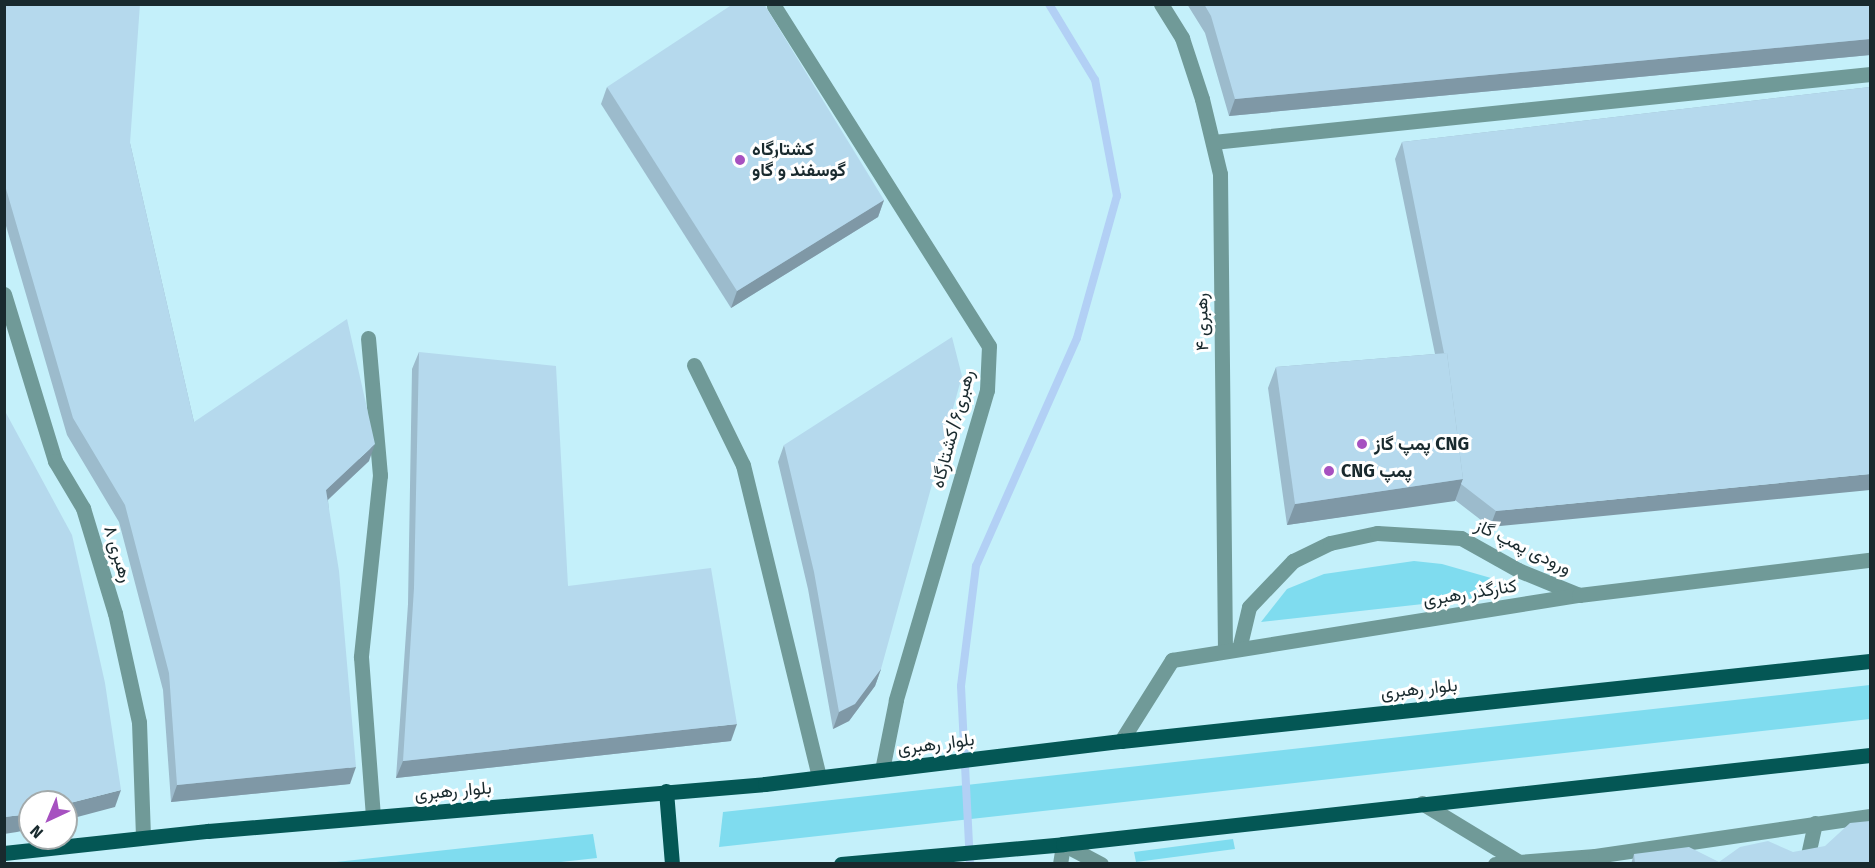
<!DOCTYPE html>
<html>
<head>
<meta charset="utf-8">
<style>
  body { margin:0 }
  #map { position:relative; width:1875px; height:868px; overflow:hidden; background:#c4f0fa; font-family:"Fira Sans",Vazirmatn,sans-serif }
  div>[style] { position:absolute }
  .green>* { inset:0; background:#7fdcef }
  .stream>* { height:8px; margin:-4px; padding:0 4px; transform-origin:4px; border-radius:4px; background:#b2d0f5 }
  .service>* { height:15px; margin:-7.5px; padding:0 7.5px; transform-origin:7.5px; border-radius:7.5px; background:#709a98 }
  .minor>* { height:15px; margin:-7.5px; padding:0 7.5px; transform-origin:7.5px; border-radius:7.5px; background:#709a98 }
  .tertiary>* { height:15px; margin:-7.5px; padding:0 7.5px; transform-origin:7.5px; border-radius:7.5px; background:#709a98 }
  .primary>* { height:15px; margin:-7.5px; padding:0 7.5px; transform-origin:7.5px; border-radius:7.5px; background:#045755 }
  .wall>* { inset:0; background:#9cbbcc }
  .shaded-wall>* { inset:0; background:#7f98a6 }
  .building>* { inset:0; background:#b5d9ed }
  .dots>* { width:16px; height:16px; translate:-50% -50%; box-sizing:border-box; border:3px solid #fff; border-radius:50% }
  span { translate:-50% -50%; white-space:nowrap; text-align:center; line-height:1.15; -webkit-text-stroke:6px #fff; paint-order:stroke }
  .poi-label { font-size:18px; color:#192a2e; font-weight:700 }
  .left { translate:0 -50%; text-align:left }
  .street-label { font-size:18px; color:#192a2e }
  .frame { position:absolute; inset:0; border:6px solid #192a2e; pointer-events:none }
  .north { position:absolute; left:18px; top:790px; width:60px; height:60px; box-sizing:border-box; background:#fff; border:2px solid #a3aaab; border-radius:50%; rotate:224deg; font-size:16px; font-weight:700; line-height:24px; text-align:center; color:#192a2e }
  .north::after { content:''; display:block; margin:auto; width:21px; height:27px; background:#a651c0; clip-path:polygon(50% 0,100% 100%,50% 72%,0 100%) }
</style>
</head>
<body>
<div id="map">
  <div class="green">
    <div style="clip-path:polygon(1414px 561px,1442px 564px,1491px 578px,1504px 595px,1261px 622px,1287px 589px,1324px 574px)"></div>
    <div style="clip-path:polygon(1870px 685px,1870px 719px,719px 847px,723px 812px)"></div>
    <div style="clip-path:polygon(593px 834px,597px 858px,543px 864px,327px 863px)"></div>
    <div style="clip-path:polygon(1233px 839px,1235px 849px,1136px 862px,1134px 852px)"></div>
  </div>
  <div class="stream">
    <div style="left:970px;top:864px;width:178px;rotate:-92.9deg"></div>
    <div style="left:961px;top:686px;width:121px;rotate:-82.9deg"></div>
    <div style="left:976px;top:566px;width:249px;rotate:-66.1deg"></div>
    <div style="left:1077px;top:338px;width:148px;rotate:-74.3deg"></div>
    <div style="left:1117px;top:196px;width:118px;rotate:-100.7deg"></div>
    <div style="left:1095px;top:80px;width:89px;rotate:-121.2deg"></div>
  </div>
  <div class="service">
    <div style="left:1239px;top:649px;width:43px;rotate:-76.6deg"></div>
    <div style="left:1249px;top:607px;width:64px;rotate:-46.3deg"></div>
    <div style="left:1293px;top:561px;width:41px;rotate:-25.9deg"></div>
    <div style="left:1330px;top:543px;width:48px;rotate:-12deg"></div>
    <div style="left:1377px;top:533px;width:84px;rotate:3.4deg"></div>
    <div style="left:1461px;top:538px;width:65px;rotate:29.3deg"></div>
    <div style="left:1518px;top:570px;width:66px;rotate:22.3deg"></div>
    <div style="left:1806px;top:864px;width:42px;rotate:-77.6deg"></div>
  </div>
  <div class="minor">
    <div style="left:1161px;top:4px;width:40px;rotate:58deg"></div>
    <div style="left:1182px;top:38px;width:64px;rotate:71.8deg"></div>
    <div style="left:1202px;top:99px;width:77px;rotate:76.5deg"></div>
    <div style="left:1220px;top:174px;width:477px;rotate:89.4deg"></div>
    <div style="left:774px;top:6px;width:402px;rotate:57.7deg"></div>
    <div style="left:989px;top:346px;width:44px;rotate:92.6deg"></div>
    <div style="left:987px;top:390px;width:323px;rotate:106.4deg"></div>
    <div style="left:896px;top:700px;width:71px;rotate:101.3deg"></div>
    <div style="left:1213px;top:142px;width:661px;rotate:-5.91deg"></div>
    <div style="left:4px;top:294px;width:175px;rotate:73deg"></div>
    <div style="left:55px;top:461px;width:55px;rotate:59.2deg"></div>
    <div style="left:83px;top:508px;width:110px;rotate:73.1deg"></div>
    <div style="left:115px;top:613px;width:112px;rotate:77.6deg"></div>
    <div style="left:139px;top:722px;width:115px;rotate:88deg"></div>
    <div style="left:368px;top:338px;width:138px;rotate:85deg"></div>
    <div style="left:380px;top:475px;width:183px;rotate:96deg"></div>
    <div style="left:361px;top:657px;width:160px;rotate:85.7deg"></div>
    <div style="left:694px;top:365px;width:111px;rotate:63.9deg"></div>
    <div style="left:743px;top:465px;width:321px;rotate:76.3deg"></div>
    <div style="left:1060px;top:864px;width:20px;rotate:-81deg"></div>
  </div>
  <div class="tertiary">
    <div style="left:1121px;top:741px;width:96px;rotate:-57.8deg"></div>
    <div style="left:1172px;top:660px;width:412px;rotate:-9.1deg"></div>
    <div style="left:1579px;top:595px;width:293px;rotate:-6.9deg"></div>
    <div style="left:1422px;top:803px;width:114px;rotate:31.3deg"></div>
    <div style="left:1519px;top:862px;width:76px;rotate:-4.5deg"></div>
    <div style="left:1595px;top:856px;width:278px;rotate:-8.3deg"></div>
    <div style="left:1063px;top:844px;width:43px;rotate:27.8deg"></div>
    <div style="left:1495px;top:864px;width:24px"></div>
  </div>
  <div class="primary">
    <div style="left:666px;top:791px;width:73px;rotate:85.3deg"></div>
    <div style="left:4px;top:853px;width:205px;rotate:-6.2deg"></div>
    <div style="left:208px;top:831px;width:559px;rotate:-4.82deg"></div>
    <div style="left:765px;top:784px;width:359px;rotate:-6.9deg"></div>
    <div style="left:1121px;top:741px;width:753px;rotate:-6.1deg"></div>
    <div style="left:841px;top:864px;width:223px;rotate:-5.1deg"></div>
    <div style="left:1063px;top:844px;width:812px;rotate:-6.29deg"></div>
  </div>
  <div class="wall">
    <div style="clip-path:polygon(4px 4px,130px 143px,194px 422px,369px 461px,328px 500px,350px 784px,171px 802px,163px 690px,119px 522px,67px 435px,4px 219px)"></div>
    <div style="clip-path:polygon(1187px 4px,1870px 4px,1870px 55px,1229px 116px,1205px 33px)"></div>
    <div style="clip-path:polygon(607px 87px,884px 200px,878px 217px,731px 308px,601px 104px)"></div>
    <div style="clip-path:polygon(1870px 87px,1490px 527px,1455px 500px,1287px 525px,1268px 388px,1276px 367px,1435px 354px,1395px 159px,1402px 142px)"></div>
    <div style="clip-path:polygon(419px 352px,568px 586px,731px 741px,396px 778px,408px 604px,412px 369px)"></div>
    <div style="clip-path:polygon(784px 445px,881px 669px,875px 686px,849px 721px,833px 729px,808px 589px,778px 462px)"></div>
    <div style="clip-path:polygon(1793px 852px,1870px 864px,1631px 864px,1634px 854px,1719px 862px)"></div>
  </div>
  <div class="shaded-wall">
    <div style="clip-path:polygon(1870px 39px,1870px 55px,1229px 116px,1235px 99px)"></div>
    <div style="clip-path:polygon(884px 200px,878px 217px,731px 308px,737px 291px)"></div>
    <div style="clip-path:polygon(375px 444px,369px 461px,320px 507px,326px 490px)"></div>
    <div style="clip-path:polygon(1870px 474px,1870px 490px,1490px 527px,1496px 511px)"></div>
    <div style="clip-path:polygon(1463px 479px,1455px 501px,1287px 525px,1295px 504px)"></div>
    <div style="clip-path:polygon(881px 669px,875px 686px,849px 721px,833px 729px,839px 712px)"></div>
    <div style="clip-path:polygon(737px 724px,731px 741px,396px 778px,403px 761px)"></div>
    <div style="clip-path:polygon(356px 767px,350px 784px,171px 802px,177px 785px)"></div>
    <div style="clip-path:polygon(121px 790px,115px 807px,66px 820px,66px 804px)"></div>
    <div style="clip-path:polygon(30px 814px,30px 829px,17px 832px,4px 834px,4px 817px)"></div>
  </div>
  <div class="building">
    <div style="clip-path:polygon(4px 4px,140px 4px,130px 143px,194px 422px,347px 319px,375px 444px,326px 490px,339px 571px,356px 767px,177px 785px,169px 673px,125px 505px,73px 418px,4px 182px)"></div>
    <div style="clip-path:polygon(733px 4px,764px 4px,884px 200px,737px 291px,607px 87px)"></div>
    <div style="clip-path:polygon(1204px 4px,1870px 4px,1870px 39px,1235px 99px,1211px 16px)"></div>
    <div style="clip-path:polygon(1870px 87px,1870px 474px,1496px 511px,1461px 484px,1463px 479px,1447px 353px,1444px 353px,1402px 142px)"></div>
    <div style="clip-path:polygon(952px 337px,962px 376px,881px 669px,855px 704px,839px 712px,814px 572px,784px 445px)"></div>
    <div style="clip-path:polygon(419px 352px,556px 366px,568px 586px,711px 568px,737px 724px,403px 761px,414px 588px)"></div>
    <div style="clip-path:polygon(1447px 353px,1463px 479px,1295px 504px,1276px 367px)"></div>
    <div style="clip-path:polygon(4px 405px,6px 413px,72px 535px,105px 683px,121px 790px,66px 804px,66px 802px,30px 802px,30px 814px,4px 817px)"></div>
    <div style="clip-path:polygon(1870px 821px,1870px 864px,1635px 864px,1634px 854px,1689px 847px,1719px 862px,1740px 847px,1768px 841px,1793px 852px,1825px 846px,1850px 823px)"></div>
  </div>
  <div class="dots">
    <div style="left:740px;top:160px;background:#a651c0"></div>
    <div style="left:1362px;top:444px;background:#a651c0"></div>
    <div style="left:1329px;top:471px;background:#a651c0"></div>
  </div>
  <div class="poi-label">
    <span class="left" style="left:752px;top:160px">کشتارگاه<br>گوسفند و گاو</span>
    <span class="left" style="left:1374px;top:444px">پمپ گاز CNG</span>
    <span class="left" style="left:1341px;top:471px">CNG پمپ</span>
  </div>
  <div class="street-label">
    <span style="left:1202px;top:322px;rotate:-91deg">رهبری ۴</span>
    <span style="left:953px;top:429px;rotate:-75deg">رهبری۶/کشتارگاه</span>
    <span style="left:1523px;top:547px;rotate:26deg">ورودی پمپ گاز</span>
    <span style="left:118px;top:554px;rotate:73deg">رهبری ۸</span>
    <span style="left:1470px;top:593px;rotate:-9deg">کنارگذر رهبری</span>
    <span style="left:1419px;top:689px;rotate:-6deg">بلوار رهبری</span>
    <span style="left:936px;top:744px;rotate:-7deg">بلوار رهبری</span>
    <span style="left:453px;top:791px;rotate:-5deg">بلوار رهبری</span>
  </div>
  <div class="frame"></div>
  <div class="north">N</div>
</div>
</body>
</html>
